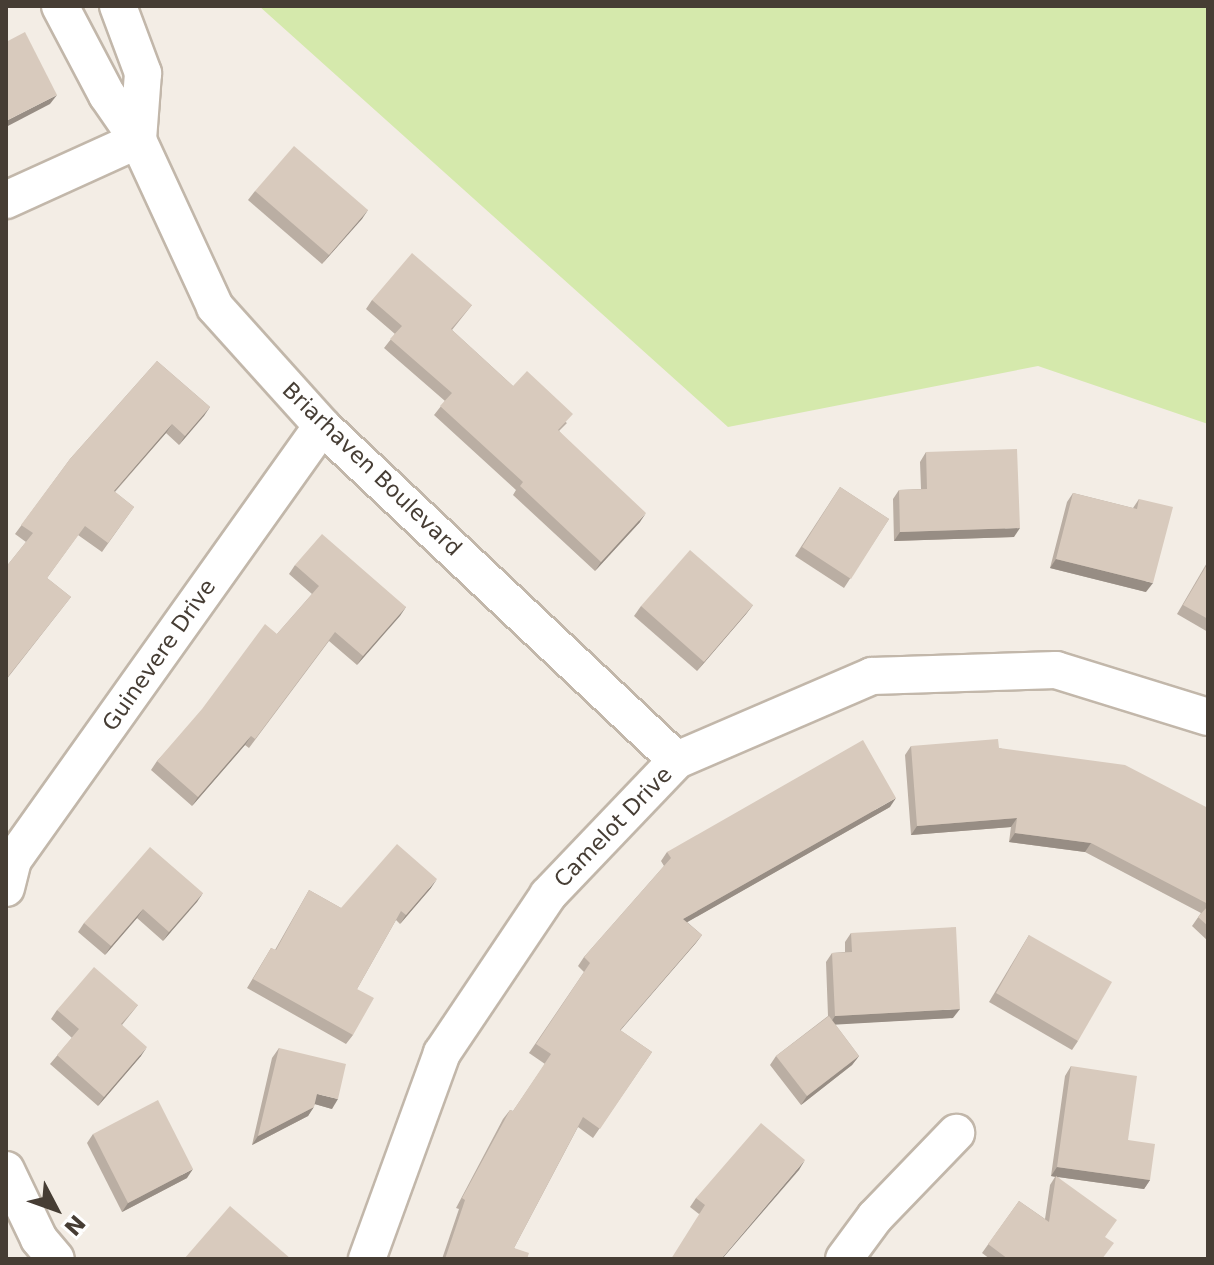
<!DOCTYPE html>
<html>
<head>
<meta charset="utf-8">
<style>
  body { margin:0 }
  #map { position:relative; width:1214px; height:1265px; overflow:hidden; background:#f3ede5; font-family:"DejaVu Sans",sans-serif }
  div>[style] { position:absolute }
  .green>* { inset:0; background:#d5e9ac }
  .roads { filter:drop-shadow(2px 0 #c2b7aa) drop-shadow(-2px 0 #c2b7aa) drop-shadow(0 2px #c2b7aa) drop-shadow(0 -2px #c2b7aa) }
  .street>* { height:36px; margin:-18px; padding:0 18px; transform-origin:18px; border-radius:18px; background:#fff }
  .wall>* { inset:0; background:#baaea3 }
  .shaded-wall>* { inset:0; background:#978d84 }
  .building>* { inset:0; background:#d8cabd }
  span { translate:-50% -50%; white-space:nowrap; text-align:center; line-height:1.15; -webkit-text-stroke:6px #fff; paint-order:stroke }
  .street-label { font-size:22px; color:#463d34 }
  .frame { position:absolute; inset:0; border:8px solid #463d34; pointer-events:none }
  .north { position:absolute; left:16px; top:1169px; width:80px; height:80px; -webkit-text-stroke:6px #fff; paint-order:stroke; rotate:131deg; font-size:22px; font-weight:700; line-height:32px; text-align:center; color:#463d34 }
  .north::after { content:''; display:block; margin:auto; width:28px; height:36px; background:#463d34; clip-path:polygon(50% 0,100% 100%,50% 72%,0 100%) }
</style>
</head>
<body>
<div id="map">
  <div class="green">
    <div style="clip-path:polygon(259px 6px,1208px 6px,1208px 424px,1038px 366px,728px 427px)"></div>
  </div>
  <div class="roads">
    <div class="street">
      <div style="left:60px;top:6px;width:101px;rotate:62.2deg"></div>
      <div style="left:107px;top:95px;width:55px;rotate:55.4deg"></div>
      <div style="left:138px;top:140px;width:184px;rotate:65.2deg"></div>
      <div style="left:215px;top:307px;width:160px;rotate:48deg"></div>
      <div style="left:322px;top:426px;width:487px;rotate:43.3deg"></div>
      <div style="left:118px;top:6px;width:72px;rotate:69.5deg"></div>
      <div style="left:143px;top:73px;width:67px;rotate:94.3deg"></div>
      <div style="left:6px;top:200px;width:145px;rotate:-24.4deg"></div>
      <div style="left:6px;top:888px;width:29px;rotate:-76deg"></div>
      <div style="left:13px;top:860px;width:533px;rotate:-54.55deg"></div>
      <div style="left:6px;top:1170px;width:76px;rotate:64.4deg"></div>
      <div style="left:39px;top:1239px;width:26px;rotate:50deg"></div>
      <div style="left:367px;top:1259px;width:219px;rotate:-70deg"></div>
      <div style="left:442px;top:1053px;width:190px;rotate:-56.1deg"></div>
      <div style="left:548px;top:895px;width:187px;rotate:-46.3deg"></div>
      <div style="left:677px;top:760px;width:212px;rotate:-23.3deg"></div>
      <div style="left:872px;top:676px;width:184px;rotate:-1.9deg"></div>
      <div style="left:1056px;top:670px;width:159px;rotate:17.2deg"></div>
      <div style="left:844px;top:1259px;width:52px;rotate:-53.6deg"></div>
      <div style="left:875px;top:1217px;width:117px;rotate:-46deg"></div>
    </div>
  </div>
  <div class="wall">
    <div style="clip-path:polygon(255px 191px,368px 210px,322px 264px,248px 200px)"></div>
    <div style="clip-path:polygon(372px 300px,472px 305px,452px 330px,513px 386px,567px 423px,559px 431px,640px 522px,595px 571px,513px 495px,516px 490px,434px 415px,445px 401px,384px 348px,395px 334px,366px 309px)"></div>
    <div style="clip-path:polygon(157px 361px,210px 407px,179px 445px,166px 433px,115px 492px,134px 507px,102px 552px,78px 535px,47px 578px,71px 597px,6px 680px,6px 567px,26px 542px,15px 534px,70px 459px)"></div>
    <div style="clip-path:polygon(926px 452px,1014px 537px,894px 541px,893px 499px,899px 490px,921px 489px,920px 462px)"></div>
    <div style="clip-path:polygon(840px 487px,889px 519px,844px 588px,795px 556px)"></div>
    <div style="clip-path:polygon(1073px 493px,1133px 508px,1139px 499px,1146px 592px,1050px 568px,1067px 502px)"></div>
    <div style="clip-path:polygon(1208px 561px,1208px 632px,1177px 614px)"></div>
    <div style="clip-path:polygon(295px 565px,406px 607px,357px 665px,329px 641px,249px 748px,245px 745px,192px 806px,151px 770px,157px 761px,277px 634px,312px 594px,289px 574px)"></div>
    <div style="clip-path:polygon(753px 605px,746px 614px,697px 671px,634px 616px,641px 606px)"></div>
    <div style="clip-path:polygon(911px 746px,999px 748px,1208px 808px,1208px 941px,1192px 926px,1201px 913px,1085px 852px,1009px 842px,1011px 827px,911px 835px,905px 755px)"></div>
    <div style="clip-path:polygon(890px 807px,687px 922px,702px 935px,695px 944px,620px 1030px,652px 1052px,593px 1138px,578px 1127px,514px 1248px,527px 1259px,442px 1259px,459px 1209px,456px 1208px,503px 1119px,510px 1110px,513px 1111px,545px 1064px,529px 1053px,584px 972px,578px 966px,584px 957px,664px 866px,661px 861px,667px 852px)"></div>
    <div style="clip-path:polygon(431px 888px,400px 924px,396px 920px,357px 989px,353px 1035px,346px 1044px,247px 988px,271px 948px,275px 950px,309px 890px,341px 908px)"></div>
    <div style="clip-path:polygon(203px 893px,163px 941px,137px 918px,105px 955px,78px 932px,84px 923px)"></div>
    <div style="clip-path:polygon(851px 933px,953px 1018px,835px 1024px,859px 1056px,852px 1065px,801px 1105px,770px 1065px,776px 1056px,828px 1016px,826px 962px,832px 953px,845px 952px,845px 942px)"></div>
    <div style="clip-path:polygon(1029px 935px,1078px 1041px,1072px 1050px,989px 1002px)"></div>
    <div style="clip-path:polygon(138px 1005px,122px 1025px,141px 1056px,98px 1106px,50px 1064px,72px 1038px,51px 1019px,57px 1010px)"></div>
    <div style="clip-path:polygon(279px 1048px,332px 1109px,315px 1104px,308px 1116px,252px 1145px,272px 1058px)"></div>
    <div style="clip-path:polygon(1071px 1066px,1128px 1140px,1150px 1180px,1144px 1189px,1058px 1177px,1105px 1237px,1102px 1259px,990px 1259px,982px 1253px,1019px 1201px,1045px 1219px,1050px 1185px,1055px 1177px,1051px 1176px,1065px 1076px)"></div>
    <div style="clip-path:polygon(93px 1134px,187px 1178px,122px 1212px,87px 1143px)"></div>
    <div style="clip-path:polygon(799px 1170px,699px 1214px,690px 1207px,696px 1198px)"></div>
  </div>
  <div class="shaded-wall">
    <div style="clip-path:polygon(57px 95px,50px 104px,6px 127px,6px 121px)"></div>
    <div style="clip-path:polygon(368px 210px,362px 219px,322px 264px,329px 255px)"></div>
    <div style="clip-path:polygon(210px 407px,204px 416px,179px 445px,185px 436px)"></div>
    <div style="clip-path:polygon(172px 424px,166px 433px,107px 500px,114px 491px)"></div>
    <div style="clip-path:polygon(646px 513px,640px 522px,595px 571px,601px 562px)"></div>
    <div style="clip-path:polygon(1020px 528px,1014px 537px,894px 541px,900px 532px)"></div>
    <div style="clip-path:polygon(1056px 559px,1153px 583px,1146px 592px,1050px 568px)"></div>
    <div style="clip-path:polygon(753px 605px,746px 614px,697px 671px,704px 662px)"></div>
    <div style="clip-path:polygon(406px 607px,400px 616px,357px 665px,363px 656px)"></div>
    <div style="clip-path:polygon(251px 736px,245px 745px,192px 806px,198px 797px)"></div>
    <div style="clip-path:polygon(896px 798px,890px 807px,677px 928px,683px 919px)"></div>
    <div style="clip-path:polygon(1017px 818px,1011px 827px,911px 835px,917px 826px)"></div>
    <div style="clip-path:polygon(1015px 833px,1091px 843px,1085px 852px,1009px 842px)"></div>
    <div style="clip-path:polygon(437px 879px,431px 888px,400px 924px,406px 915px)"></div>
    <div style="clip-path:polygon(203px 893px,197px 902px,163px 941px,169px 932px)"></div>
    <div style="clip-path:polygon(143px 909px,137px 918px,105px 955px,111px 946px)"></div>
    <div style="clip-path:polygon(702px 935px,695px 944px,613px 1039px,620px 1030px)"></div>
    <div style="clip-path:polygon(960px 1009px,953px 1018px,829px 1025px,835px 1016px)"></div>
    <div style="clip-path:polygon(147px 1047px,141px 1056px,98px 1106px,104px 1097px)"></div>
    <div style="clip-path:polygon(859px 1056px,852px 1065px,801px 1105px,807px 1096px)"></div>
    <div style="clip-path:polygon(317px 1094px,338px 1099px,332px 1109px,311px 1103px)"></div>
    <div style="clip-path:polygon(314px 1107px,308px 1116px,252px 1145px,258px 1136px)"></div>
    <div style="clip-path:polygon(805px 1160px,799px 1170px,722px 1259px,721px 1259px)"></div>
    <div style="clip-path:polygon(1057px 1167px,1150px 1180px,1144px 1189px,1051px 1176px)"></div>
    <div style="clip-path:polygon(193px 1169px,187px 1178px,122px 1212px,128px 1203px)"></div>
  </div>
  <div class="building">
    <div style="clip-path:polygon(25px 32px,57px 95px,6px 121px,6px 42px)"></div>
    <div style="clip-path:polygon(294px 146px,368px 210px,329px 255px,255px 191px)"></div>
    <div style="clip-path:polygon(412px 253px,472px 305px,451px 329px,513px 386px,527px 371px,573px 414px,558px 430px,646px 513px,601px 562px,520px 486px,523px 482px,440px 406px,452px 393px,390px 339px,402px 326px,372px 300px)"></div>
    <div style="clip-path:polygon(157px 361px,210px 407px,185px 436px,172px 424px,114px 491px,134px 507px,108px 543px,85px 526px,47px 578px,71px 597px,6px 679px,6px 567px,33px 533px,21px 525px,70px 459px)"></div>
    <div style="clip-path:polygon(1017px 449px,1020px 528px,900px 532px,899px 490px,927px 489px,926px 452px)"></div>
    <div style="clip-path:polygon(840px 487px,889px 519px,851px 579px,802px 547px)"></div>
    <div style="clip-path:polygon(1073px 493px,1137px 509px,1139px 499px,1173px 507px,1153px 583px,1056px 559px)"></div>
    <div style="clip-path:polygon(322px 534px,406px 607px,363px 656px,335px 632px,255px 739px,251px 736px,198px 797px,157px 761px,202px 709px,265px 624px,277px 634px,319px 586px,295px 565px)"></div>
    <div style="clip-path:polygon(690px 550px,753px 605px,704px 662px,641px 606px)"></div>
    <div style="clip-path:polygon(1208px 563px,1208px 619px,1183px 605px)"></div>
    <div style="clip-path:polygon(998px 739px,999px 748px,1125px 765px,1208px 808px,1208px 904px,1091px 843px,1015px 833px,1017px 818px,917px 826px,911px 746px)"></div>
    <div style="clip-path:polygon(863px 740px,896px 798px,683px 919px,702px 935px,620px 1030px,652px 1052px,600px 1129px,583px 1117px,514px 1248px,529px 1253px,527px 1259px,445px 1259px,465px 1200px,462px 1198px,510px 1110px,513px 1111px,551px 1054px,536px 1044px,590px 963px,584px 957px,671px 858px,667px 852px)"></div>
    <div style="clip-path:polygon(397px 844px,437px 879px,406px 915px,401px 911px,357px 989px,374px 998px,353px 1035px,253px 979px,271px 948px,276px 950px,309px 890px,341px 908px)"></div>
    <div style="clip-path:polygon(150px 847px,203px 893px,169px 932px,143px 909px,111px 946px,84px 923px)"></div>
    <div style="clip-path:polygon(1208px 906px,1208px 926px,1198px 917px)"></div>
    <div style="clip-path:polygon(956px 927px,960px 1009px,835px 1016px,832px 953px,852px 952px,851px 933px)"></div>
    <div style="clip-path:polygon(1029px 935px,1112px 982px,1078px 1041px,996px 993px)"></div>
    <div style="clip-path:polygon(94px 967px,138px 1005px,121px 1024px,147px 1047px,104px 1097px,57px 1055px,79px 1029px,57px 1010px)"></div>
    <div style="clip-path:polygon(829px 1016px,859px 1056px,807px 1096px,776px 1056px)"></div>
    <div style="clip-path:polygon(279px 1048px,346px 1064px,338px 1099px,317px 1094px,314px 1107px,258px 1136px)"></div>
    <div style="clip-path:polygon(1071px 1066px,1137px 1076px,1128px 1140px,1155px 1144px,1150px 1180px,1057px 1167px)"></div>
    <div style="clip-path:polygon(158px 1100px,193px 1169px,128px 1203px,93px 1134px)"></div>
    <div style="clip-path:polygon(761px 1123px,805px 1160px,721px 1259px,671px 1259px,705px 1205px,696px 1198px)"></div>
    <div style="clip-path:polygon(1056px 1176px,1117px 1220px,1105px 1237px,1114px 1243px,1102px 1259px,1008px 1259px,988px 1244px,1019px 1201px,1049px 1222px)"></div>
    <div style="clip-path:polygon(230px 1206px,291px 1259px,184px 1259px)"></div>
  </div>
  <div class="street-label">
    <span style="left:372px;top:469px;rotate:44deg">Briarhaven Boulevard</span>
    <span style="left:159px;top:655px;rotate:-55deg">Guinevere Drive</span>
    <span style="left:613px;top:827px;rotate:-46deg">Camelot Drive</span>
  </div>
  <div class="frame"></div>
  <div class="north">N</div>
</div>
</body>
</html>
